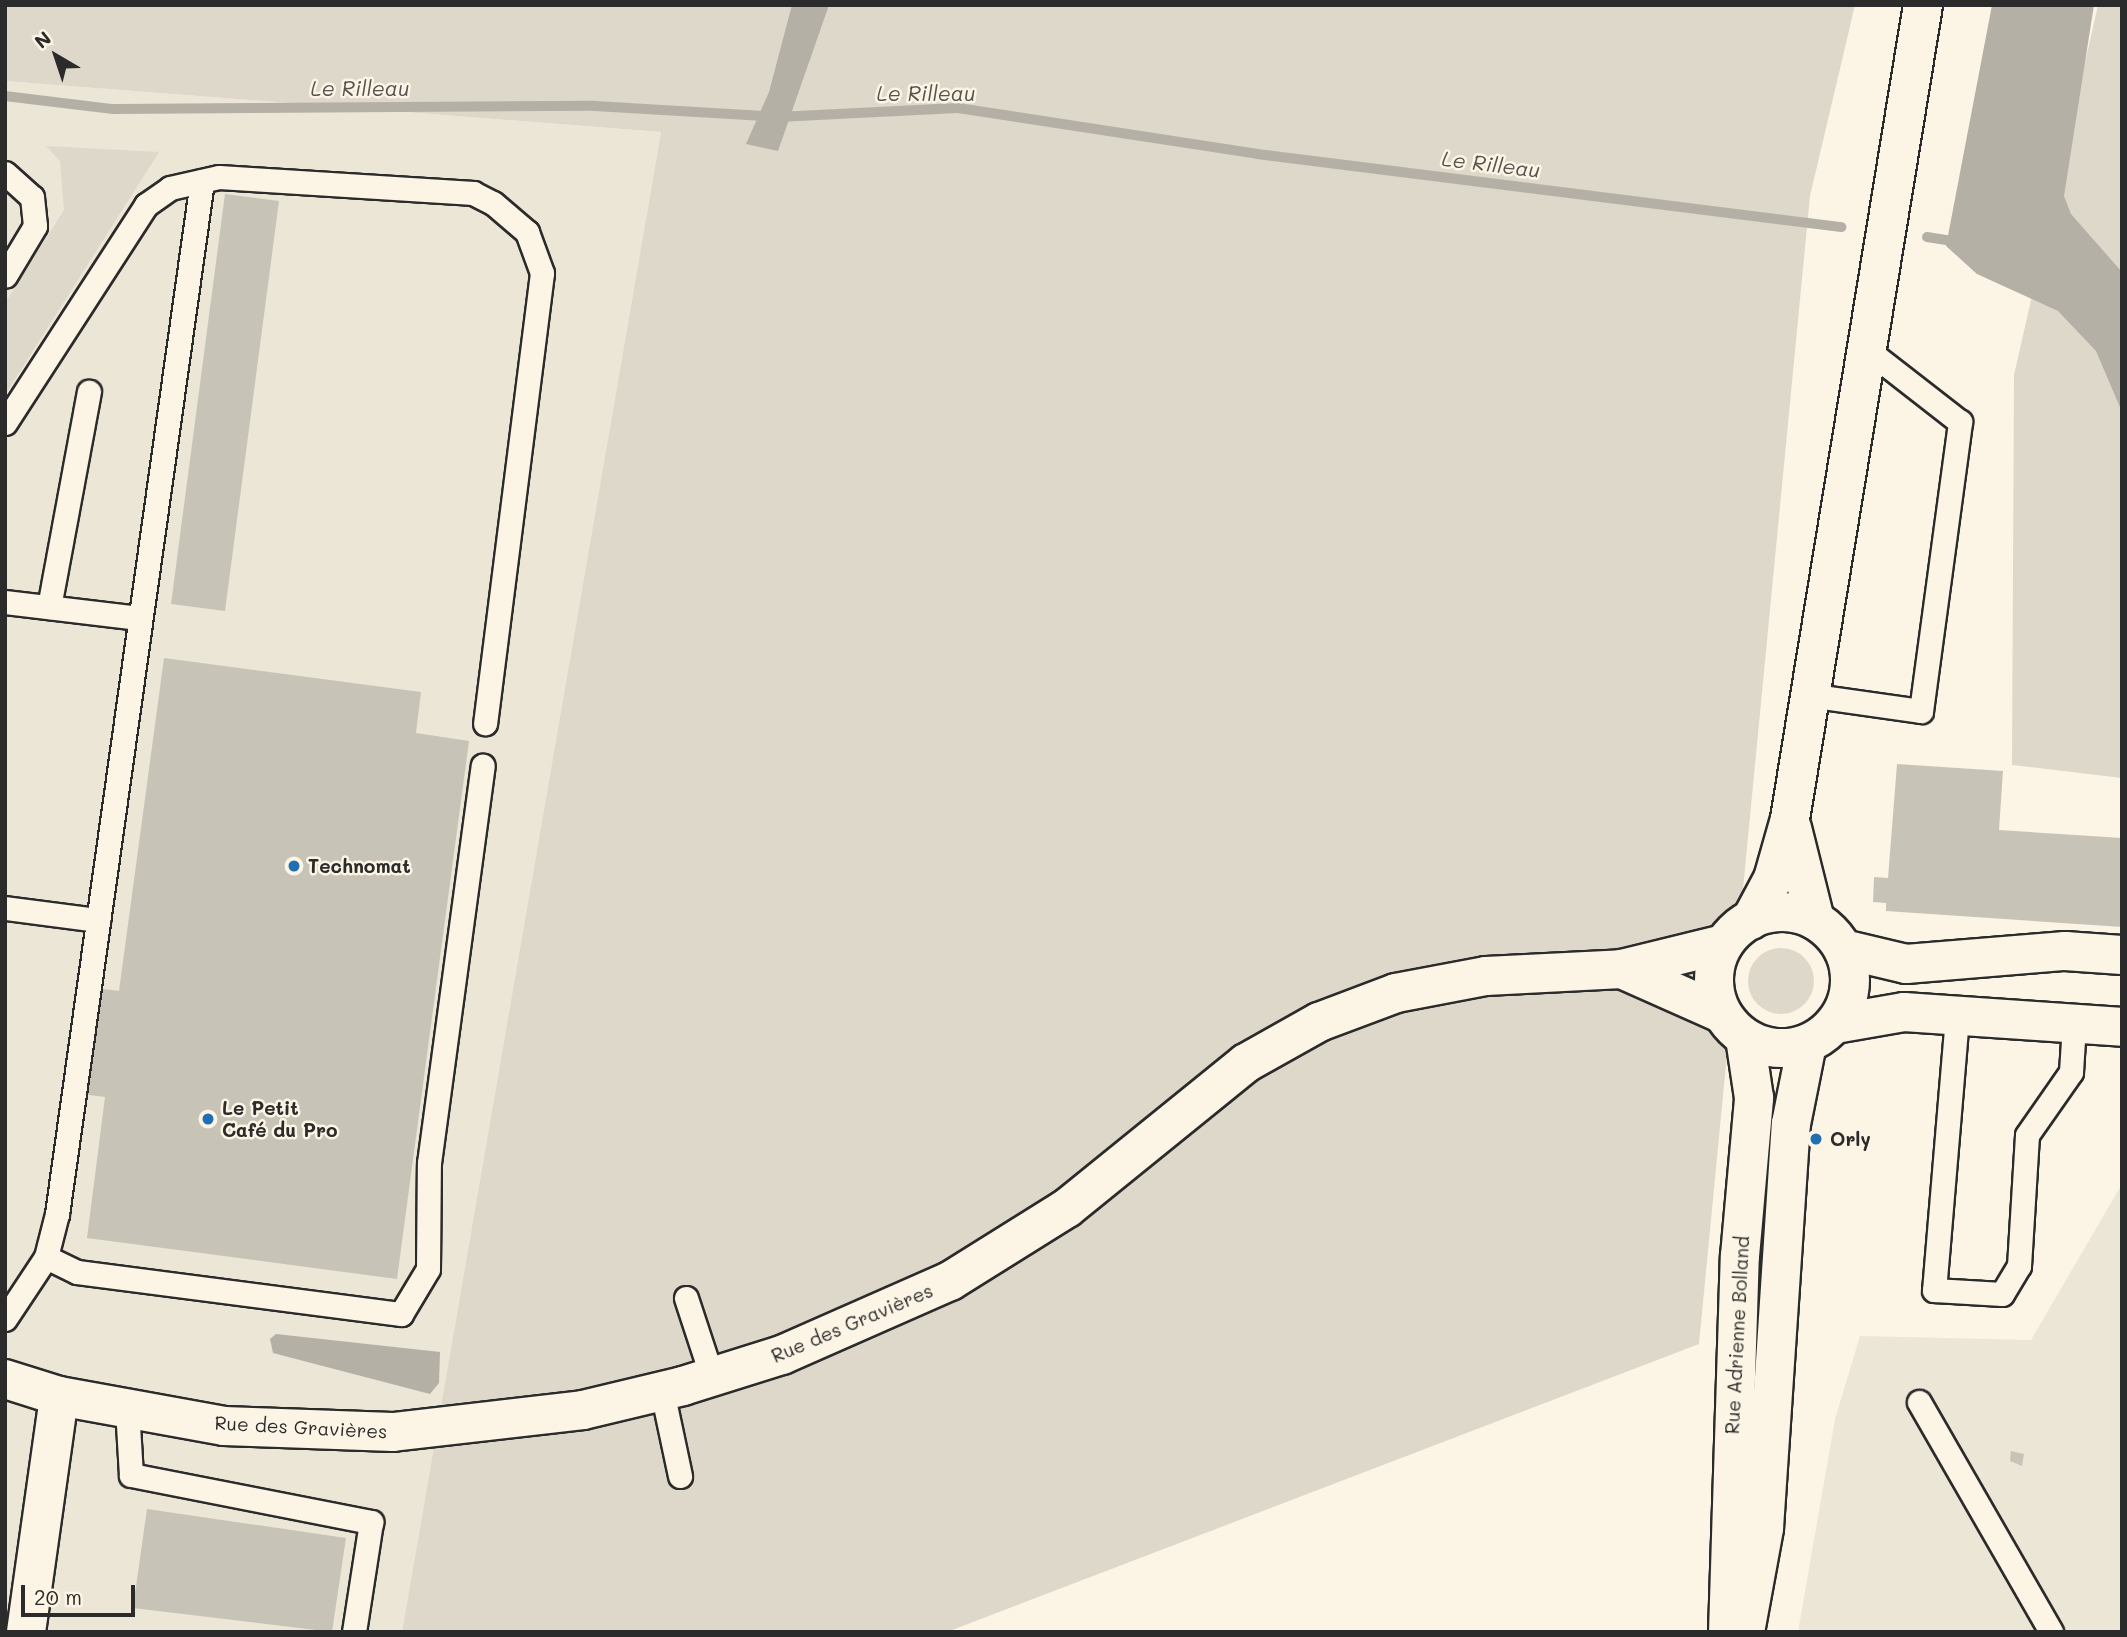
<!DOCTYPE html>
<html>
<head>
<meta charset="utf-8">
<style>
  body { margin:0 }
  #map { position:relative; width:2127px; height:1637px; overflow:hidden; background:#fcf5e5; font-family:Mali,sans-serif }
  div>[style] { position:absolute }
  .built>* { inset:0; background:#ece6d7 }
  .green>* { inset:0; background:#ded8ca }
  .round { border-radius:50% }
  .water>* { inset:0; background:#b4b0a5 }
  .stream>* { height:10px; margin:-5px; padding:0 5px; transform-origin:5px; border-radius:5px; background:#b4b0a5 }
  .building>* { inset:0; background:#c8c3b7 }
  .roads { filter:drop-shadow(2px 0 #2b2b2b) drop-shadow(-2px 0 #2b2b2b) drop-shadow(0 2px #2b2b2b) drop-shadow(0 -2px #2b2b2b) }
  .lane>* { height:23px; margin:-11.5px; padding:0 11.5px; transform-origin:11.5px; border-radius:11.5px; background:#fcf5e5 }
  .street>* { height:38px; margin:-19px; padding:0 19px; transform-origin:19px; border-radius:19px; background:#fcf5e5 }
  .secondary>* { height:38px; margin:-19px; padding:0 19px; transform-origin:19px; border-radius:19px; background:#fcf5e5 }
  .secondary>.ring { margin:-19px; padding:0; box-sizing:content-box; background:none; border:38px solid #fcf5e5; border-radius:50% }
  .dots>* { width:19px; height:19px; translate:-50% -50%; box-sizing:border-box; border:4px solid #fcf5e5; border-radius:50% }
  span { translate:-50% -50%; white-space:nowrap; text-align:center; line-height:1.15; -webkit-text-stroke:5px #fcf5e5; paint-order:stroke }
  .poi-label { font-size:19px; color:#2b2b2b; font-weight:700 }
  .left { translate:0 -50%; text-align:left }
  .street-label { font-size:19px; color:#2b2b2b }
  .water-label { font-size:21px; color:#545350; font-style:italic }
  .frame { position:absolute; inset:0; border:7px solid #2b2b2b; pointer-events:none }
  .north { position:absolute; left:21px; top:21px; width:70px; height:70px; -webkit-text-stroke:5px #fcf5e5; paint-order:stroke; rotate:321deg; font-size:19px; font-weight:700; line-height:28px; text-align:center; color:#2b2b2b }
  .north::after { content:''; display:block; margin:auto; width:24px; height:32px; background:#2b2b2b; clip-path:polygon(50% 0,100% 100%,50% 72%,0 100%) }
  .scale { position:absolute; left:21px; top:1585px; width:114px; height:32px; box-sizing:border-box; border:4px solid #2b2b2b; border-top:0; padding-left:9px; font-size:21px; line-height:24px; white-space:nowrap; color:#2b2b2b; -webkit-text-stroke:5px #fcf5e5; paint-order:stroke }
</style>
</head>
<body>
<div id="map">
  <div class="built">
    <div style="clip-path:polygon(5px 81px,661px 132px,402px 1632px,5px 1632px)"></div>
    <div style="clip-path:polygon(2122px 1184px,2122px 1632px,1798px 1632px,1835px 1419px,1860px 1336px,2031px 1340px)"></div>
  </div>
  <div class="green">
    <div style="clip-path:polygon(5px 5px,1855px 5px,1810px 196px,1699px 1344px,947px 1632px,402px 1632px,661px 132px,5px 81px)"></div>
    <div style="clip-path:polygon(2098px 5px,2122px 5px,2122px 778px,2012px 765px,2014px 375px)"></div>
    <div style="clip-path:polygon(46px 146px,159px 152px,5px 395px,5px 303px,64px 210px,60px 161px)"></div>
    <div class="round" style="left:1748px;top:948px;width:66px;height:66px"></div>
  </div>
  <div class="water">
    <div style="clip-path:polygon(792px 5px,829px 5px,778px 151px,746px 144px,769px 92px)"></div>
    <div style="clip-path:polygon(1992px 5px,2094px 5px,2064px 196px,2071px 214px,2122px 272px,2122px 412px,2096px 351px,2058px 311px,1977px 274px,1946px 246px)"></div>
    <div style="clip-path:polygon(276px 1334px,440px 1352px,439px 1383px,430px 1394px,273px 1353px,270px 1339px)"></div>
  </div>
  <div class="stream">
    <div style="left:5px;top:96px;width:109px;rotate:6.9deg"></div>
    <div style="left:113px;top:109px;width:482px;rotate:-0.4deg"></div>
    <div style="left:595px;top:106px;width:183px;rotate:3.4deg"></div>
    <div style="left:778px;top:117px;width:180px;rotate:-2.9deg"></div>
    <div style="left:958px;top:108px;width:303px;rotate:8.7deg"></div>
    <div style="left:1257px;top:154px;width:589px;rotate:7.13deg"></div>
    <div style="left:1927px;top:237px;width:33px;rotate:9deg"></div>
  </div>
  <div class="building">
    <div style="clip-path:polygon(225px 194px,279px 201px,225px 611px,171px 604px)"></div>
    <div style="clip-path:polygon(164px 658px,421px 692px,416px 733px,469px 741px,397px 1279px,87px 1238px,105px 1097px,82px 1094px,96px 988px,119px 991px)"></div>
    <div style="clip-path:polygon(1897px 764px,2003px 771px,1999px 830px,2122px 838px,2122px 927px,1886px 911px,1886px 903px,1873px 902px,1874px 877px,1888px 878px)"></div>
    <div style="clip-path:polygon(2011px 1451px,2024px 1454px,2022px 1466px,2010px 1461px)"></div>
    <div style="clip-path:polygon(147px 1509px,346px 1538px,332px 1632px,133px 1608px)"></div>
  </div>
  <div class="roads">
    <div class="lane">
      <div style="left:5px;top:173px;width:36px;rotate:42deg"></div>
      <div style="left:32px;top:197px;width:29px;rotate:84deg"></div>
      <div style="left:35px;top:226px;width:58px;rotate:121deg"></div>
      <div style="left:5px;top:423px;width:260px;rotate:-57.1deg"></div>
      <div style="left:146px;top:205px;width:29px;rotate:-35deg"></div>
      <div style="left:170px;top:188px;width:50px;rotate:-12.7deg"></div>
      <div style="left:219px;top:177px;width:255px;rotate:3.6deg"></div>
      <div style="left:473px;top:193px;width:22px;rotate:27deg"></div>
      <div style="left:493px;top:203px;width:45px;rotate:40.5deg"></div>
      <div style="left:527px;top:232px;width:44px;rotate:69.9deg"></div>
      <div style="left:542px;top:273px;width:454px;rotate:97.2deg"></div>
      <div style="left:5px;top:602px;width:136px;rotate:6.8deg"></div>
      <div style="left:49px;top:607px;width:219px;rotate:-79.5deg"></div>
      <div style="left:1808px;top:695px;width:114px;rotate:8.1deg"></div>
      <div style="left:1921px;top:711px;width:292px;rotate:-82.3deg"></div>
      <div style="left:1960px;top:422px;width:120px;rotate:-142.1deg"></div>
      <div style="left:5px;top:908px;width:94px;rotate:7.4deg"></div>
      <div style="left:1957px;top:1017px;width:274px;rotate:94.8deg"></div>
      <div style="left:1934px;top:1290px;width:68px;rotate:3.4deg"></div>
      <div style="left:2002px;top:1294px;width:33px;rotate:-59deg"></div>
      <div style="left:2019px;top:1266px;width:131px;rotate:-86.5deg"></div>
      <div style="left:2027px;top:1135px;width:77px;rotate:-55.1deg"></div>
      <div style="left:2071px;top:1072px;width:48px;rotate:-86.4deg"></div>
      <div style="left:46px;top:1257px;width:34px;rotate:26deg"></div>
      <div style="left:77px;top:1272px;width:327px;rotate:7.4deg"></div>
      <div style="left:401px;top:1314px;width:52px;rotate:-59deg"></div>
      <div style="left:428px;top:1269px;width:106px;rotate:-89.5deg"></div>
      <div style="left:429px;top:1163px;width:401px;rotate:-82.3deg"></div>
      <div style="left:686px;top:1298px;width:83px;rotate:71.8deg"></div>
      <div style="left:5px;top:1319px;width:74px;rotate:-56.5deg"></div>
      <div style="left:46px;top:1257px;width:44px;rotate:-75.7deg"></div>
      <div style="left:57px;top:1214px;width:1043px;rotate:-82.01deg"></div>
      <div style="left:662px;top:1391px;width:87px;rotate:78deg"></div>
      <div style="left:1919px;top:1402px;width:265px;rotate:60.1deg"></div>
      <div style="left:127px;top:1408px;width:67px;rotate:86.6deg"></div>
      <div style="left:131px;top:1475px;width:245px;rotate:11.1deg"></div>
      <div style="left:371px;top:1522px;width:111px;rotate:98.8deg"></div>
    </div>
    <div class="street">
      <div style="left:1843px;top:949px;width:65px;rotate:13.4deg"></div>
      <div style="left:1906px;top:964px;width:160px;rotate:-4.7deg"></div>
      <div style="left:2065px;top:951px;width:57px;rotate:4deg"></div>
      <div style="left:1835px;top:1024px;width:70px;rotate:-9.9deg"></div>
      <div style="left:1904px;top:1012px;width:219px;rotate:3.9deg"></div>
      <div style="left:26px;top:1632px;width:238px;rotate:-82deg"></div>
    </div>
    <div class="secondary">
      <div style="left:1792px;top:828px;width:95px;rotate:76deg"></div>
      <div class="ring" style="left:1714px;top:912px;width:98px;height:98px"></div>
      <div style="left:1751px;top:920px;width:47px;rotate:-61.8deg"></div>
      <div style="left:1773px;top:879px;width:62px;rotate:-74.2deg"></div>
      <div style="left:1790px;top:819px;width:825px;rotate:-80.72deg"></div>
      <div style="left:1622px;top:969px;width:108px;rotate:24deg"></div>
      <div style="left:5px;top:1379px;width:57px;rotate:17.5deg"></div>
      <div style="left:59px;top:1396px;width:168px;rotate:10.3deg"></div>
      <div style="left:224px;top:1426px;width:169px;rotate:2deg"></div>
      <div style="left:393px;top:1432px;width:191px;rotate:-6.6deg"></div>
      <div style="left:583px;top:1410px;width:103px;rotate:-13.5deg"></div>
      <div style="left:683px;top:1386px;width:104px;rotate:-17.4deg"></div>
      <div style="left:782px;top:1355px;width:184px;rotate:-23.8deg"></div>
      <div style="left:950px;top:1281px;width:138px;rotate:-32deg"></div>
      <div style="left:1067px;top:1208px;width:230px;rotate:-39deg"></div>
      <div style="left:1246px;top:1063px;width:84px;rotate:-29.3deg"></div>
      <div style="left:1319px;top:1022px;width:82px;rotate:-20.6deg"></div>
      <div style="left:1396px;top:993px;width:92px;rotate:-10.7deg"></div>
      <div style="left:1486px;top:976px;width:136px;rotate:-2.9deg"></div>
      <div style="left:1622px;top:969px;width:105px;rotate:-13.8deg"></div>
      <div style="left:1728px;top:1632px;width:376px;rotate:-88.2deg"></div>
      <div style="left:1740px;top:1256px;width:159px;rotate:-84.9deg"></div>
      <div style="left:1754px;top:1098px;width:61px;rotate:-98.5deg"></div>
      <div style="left:1745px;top:1632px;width:106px;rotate:-79.6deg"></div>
      <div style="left:1764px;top:1528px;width:405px;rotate:-86.2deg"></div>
      <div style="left:1791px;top:1124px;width:82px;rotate:-78.7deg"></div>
    </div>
  </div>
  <div class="dots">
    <div style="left:294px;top:866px;background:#1f6fb2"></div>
    <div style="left:208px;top:1119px;background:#1f6fb2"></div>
    <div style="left:1816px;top:1139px;background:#1f6fb2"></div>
  </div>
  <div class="poi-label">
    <span class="left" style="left:308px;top:866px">Technomat</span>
    <span class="left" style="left:222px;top:1119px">Le Petit<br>Café du Pro</span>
    <span class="left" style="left:1830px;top:1139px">Orly</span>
  </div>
  <div class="street-label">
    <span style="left:852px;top:1323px;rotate:-23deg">Rue des Gravières</span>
    <span style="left:1737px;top:1335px;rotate:-87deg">Rue Adrienne Bolland</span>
    <span style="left:301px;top:1427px;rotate:3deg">Rue des Gravières</span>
  </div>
  <div class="water-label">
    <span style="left:360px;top:88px">Le Rilleau</span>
    <span style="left:926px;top:93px">Le Rilleau</span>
    <span style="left:1491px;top:164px;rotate:7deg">Le Rilleau</span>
  </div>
  <div class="frame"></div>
  <div class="north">N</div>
  <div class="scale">20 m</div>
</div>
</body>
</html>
